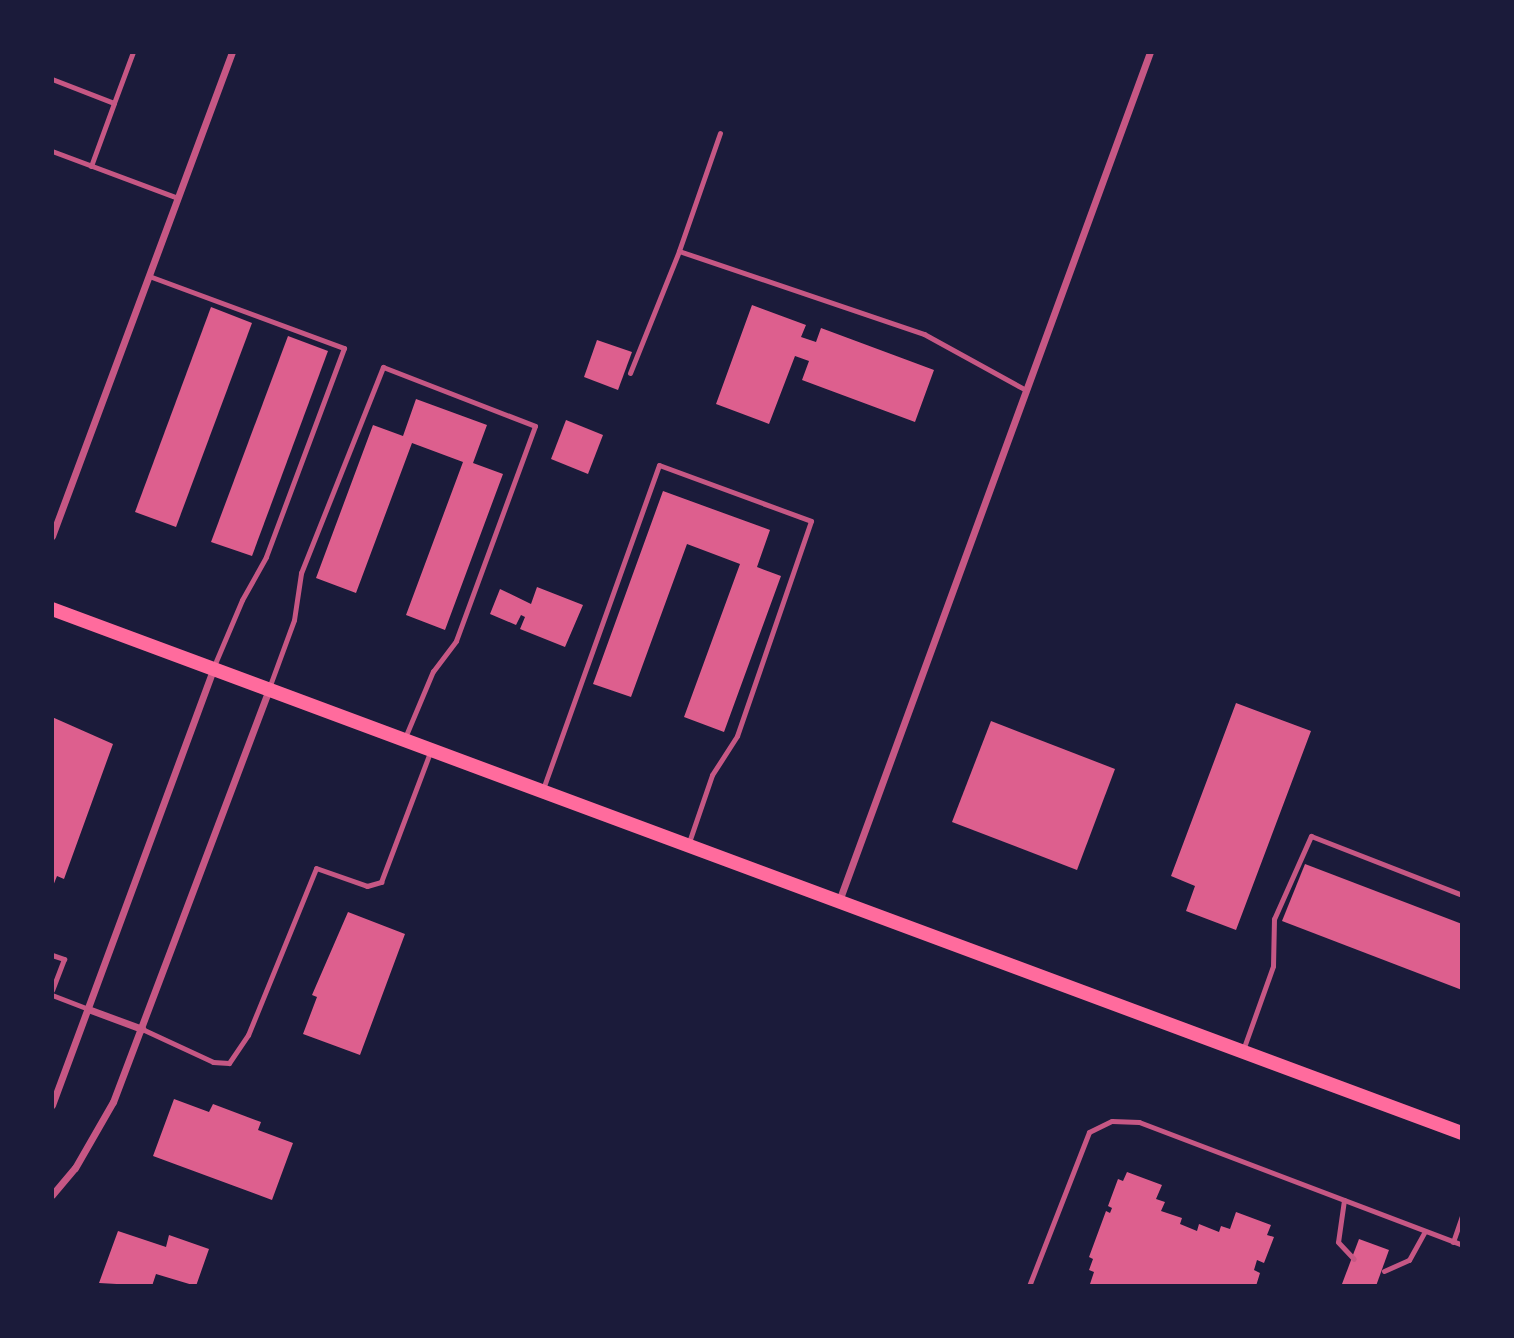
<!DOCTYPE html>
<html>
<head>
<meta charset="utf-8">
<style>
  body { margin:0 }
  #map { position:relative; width:1514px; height:1338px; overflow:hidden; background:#1b1b3a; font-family:"Public Sans",sans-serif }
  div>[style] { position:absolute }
  .building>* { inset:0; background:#dd5f8e }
  .service>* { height:5px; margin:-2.5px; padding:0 2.5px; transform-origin:2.5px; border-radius:2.5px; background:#c65784 }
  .minor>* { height:7px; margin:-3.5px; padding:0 3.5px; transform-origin:3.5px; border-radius:3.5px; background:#c65784 }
  .secondary>* { height:14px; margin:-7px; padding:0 7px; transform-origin:7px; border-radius:7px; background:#ff6b9d }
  span { translate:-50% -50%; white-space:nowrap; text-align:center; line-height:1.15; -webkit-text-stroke:6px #1b1b3a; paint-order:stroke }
  .frame { position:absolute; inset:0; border:54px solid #1b1b3a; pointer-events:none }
</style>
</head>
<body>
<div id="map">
  <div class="building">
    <div style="clip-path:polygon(752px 305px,806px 325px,801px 337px,816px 342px,821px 328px,934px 370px,915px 422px,802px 380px,809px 361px,795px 356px,769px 424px,716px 404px)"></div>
    <div style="clip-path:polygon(211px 307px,252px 323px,176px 527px,135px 512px)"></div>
    <div style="clip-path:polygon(288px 336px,328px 351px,252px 556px,211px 542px)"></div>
    <div style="clip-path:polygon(597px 340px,632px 352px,618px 390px,584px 377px)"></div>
    <div style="clip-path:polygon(416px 399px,487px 425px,473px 463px,503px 474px,445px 630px,406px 615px,463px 462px,412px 443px,356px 593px,316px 578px,373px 425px,403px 436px)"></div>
    <div style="clip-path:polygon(566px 420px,603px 435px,588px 474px,551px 459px)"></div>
    <div style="clip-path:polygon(663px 491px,770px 530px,757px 567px,781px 576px,724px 732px,684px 717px,740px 564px,687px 544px,631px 697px,593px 684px)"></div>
    <div style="clip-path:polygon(537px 587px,583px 605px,565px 647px,520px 629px,525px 617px,521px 615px,516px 625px,490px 614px,500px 589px,531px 604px)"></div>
    <div style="clip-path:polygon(1236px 703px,1311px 731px,1236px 930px,1186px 911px,1195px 886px,1171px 876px)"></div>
    <div style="clip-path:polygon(52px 717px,113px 744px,64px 879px,57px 876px,53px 886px)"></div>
    <div style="clip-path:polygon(991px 721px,1115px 769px,1077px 870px,952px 822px)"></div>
    <div style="clip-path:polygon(1305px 864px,1462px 924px,1462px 990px,1282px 921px)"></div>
    <div style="clip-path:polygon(348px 912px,405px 934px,360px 1055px,303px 1034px,317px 997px,312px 995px)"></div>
    <div style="clip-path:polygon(174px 1099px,209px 1112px,213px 1104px,261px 1122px,258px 1130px,293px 1143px,272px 1200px,153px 1156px)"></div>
    <div style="clip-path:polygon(1127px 1172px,1162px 1185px,1156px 1199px,1165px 1202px,1161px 1211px,1182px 1218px,1180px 1224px,1197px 1231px,1199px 1224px,1219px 1232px,1221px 1226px,1230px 1229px,1236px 1212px,1271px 1225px,1267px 1235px,1274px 1237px,1264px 1263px,1257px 1260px,1254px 1270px,1260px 1273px,1256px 1286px,1090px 1284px,1094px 1272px,1089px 1270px,1093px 1259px,1089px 1257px,1106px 1211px,1110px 1213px,1112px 1208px,1108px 1206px,1118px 1179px,1123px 1181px)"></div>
    <div style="clip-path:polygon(118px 1231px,166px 1247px,169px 1235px,209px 1249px,196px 1286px,156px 1274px,152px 1286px,99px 1283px)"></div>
    <div style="clip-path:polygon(1359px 1239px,1389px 1250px,1376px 1286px,1342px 1284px)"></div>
  </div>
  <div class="service">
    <div style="left:52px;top:79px;width:66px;rotate:21.2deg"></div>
    <div style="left:114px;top:103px;width:54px;rotate:-69.6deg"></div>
    <div style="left:720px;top:133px;width:125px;rotate:109.2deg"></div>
    <div style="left:679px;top:251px;width:259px;rotate:18.7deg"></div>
    <div style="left:924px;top:334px;width:114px;rotate:28.8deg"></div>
    <div style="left:52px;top:151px;width:134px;rotate:20.5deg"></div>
    <div style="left:91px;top:166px;width:67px;rotate:-69.9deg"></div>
    <div style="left:149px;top:276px;width:208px;rotate:20.3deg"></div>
    <div style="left:344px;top:348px;width:223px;rotate:110.5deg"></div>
    <div style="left:266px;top:557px;width:49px;rotate:119.2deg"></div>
    <div style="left:242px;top:600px;width:72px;rotate:113deg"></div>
    <div style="left:630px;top:373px;width:131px;rotate:-68.1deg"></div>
    <div style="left:269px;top:688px;width:72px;rotate:-69.8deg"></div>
    <div style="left:294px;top:620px;width:48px;rotate:-81.5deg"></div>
    <div style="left:301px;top:573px;width:222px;rotate:-68.3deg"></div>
    <div style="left:383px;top:367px;width:163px;rotate:21.2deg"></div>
    <div style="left:535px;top:426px;width:229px;rotate:110.2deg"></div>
    <div style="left:456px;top:641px;width:38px;rotate:127deg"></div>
    <div style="left:433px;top:671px;width:75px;rotate:112.8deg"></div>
    <div style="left:543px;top:789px;width:344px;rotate:-70.3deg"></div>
    <div style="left:659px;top:465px;width:162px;rotate:20.2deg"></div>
    <div style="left:811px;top:521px;width:227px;rotate:109deg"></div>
    <div style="left:737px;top:736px;width:46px;rotate:122.7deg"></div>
    <div style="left:712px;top:775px;width:71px;rotate:108.9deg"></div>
    <div style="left:52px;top:955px;width:13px;rotate:18deg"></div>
    <div style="left:64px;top:959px;width:33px;rotate:111deg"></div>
    <div style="left:52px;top:995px;width:39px;rotate:21deg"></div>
    <div style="left:142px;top:1029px;width:78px;rotate:24.9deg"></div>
    <div style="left:213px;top:1062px;width:16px;rotate:4deg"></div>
    <div style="left:229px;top:1063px;width:34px;rotate:-56deg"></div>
    <div style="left:248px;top:1035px;width:180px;rotate:-67.8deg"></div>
    <div style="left:316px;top:868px;width:54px;rotate:19.4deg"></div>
    <div style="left:367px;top:886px;width:15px;rotate:-16deg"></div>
    <div style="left:381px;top:882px;width:141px;rotate:-69.3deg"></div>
    <div style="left:1243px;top:1050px;width:89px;rotate:-70.3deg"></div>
    <div style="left:1273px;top:966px;width:47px;rotate:-88.8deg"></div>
    <div style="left:1274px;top:919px;width:91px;rotate:-66deg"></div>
    <div style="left:1311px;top:836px;width:162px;rotate:21.3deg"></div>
    <div style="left:1344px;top:1200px;width:42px;rotate:98.1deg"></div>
    <div style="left:1338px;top:1242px;width:23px;rotate:47deg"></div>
    <div style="left:1453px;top:1242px;width:28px;rotate:-71deg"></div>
    <div style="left:1384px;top:1271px;width:27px;rotate:-24deg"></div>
    <div style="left:1409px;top:1260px;width:33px;rotate:-61deg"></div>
    <div style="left:1029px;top:1286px;width:165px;rotate:-68.7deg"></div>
    <div style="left:1089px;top:1132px;width:25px;rotate:-26deg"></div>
    <div style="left:1112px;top:1121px;width:27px;rotate:2deg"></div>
    <div style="left:1139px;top:1122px;width:346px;rotate:20.8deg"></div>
  </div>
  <div class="minor">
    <div style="left:52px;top:536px;width:516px;rotate:-69.6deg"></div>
    <div style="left:839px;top:901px;width:904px;rotate:-69.88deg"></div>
    <div style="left:88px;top:1009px;width:58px;rotate:20.3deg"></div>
    <div style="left:52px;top:1105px;width:465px;rotate:-69.7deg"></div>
    <div style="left:52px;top:1195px;width:35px;rotate:-50deg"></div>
    <div style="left:75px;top:1168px;width:76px;rotate:-60.1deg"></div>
    <div style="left:113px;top:1102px;width:441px;rotate:-69.3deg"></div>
  </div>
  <div class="secondary">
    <div style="left:52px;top:609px;width:1504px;rotate:20.39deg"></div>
  </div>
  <div class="frame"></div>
</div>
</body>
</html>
